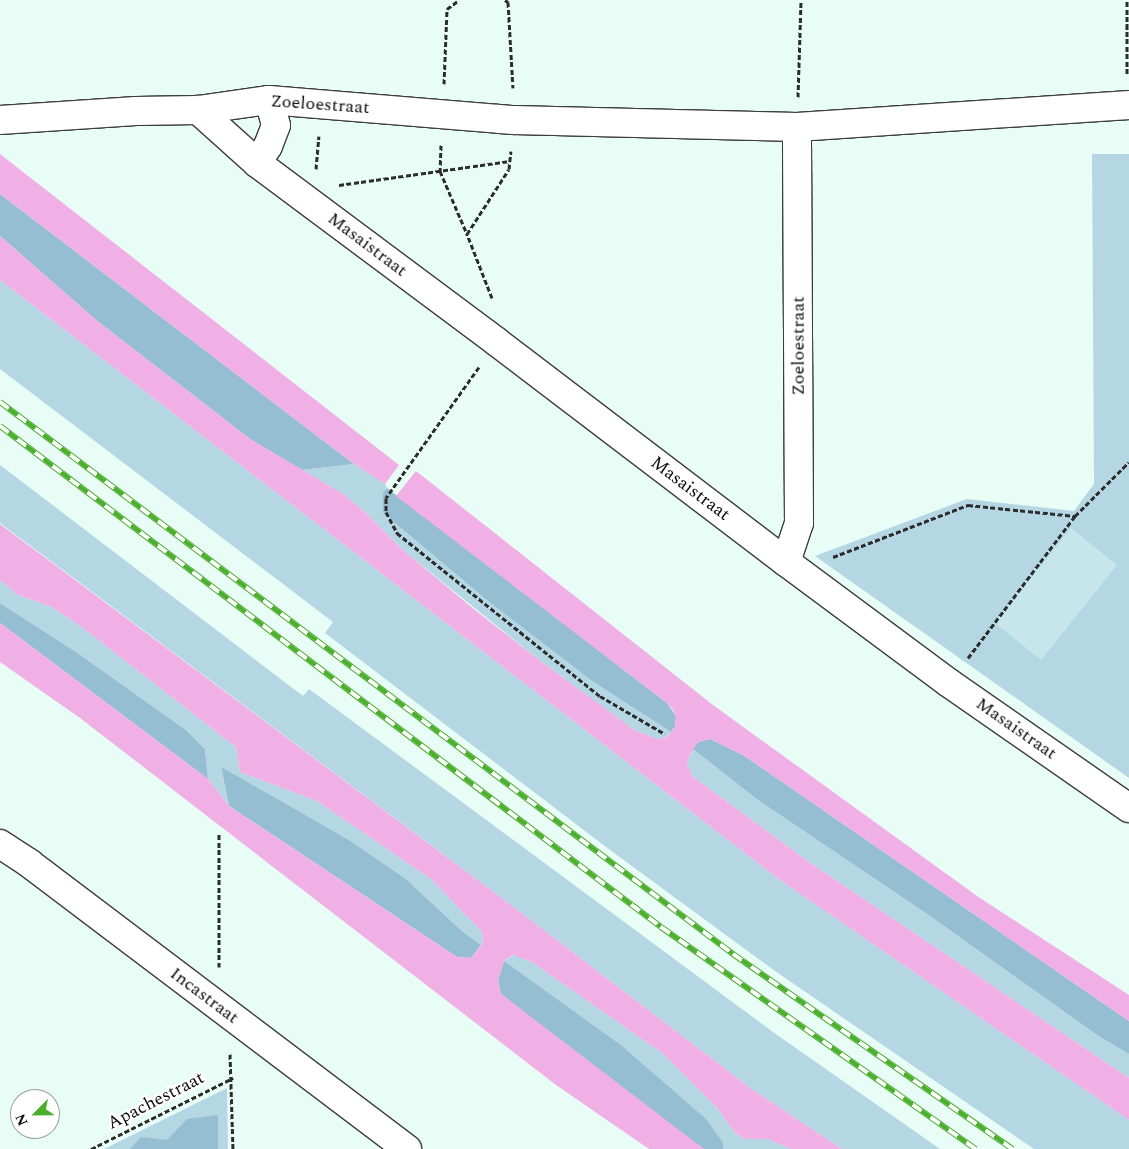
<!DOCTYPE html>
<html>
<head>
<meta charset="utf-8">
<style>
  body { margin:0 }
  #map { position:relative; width:1129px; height:1149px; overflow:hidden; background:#e8fdf5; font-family:Spectral,serif }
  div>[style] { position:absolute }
  .green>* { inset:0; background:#b5d7e4 }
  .forest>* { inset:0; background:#96bed3 }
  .pitch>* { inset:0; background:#c6e6ec }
  .water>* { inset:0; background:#f1b0e5 }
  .path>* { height:3px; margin-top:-1.5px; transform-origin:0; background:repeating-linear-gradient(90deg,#2c2c2c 0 5px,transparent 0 7.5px) }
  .roads { filter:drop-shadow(1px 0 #3d3d3d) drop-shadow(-1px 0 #3d3d3d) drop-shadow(0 1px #3d3d3d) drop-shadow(0 -1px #3d3d3d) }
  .street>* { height:28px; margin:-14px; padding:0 14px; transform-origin:14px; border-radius:14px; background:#fff }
  .rail>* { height:5.5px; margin-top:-2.75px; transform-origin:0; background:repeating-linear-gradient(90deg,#fff 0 11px,#4cae2d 0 22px); box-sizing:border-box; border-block:1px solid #4cae2d }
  span { translate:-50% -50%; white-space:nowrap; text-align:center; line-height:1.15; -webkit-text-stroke:5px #fff; paint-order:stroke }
  .street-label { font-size:18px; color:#0a0a0a }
  .north { position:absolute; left:10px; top:1089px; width:50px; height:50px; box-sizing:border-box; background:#fff; border:1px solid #9d9d9d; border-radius:50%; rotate:247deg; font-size:14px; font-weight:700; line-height:20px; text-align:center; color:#0a0a0a }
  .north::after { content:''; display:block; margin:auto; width:18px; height:22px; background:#4cae2d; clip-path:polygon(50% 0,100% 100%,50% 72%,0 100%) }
</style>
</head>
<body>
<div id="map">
  <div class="green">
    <div style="clip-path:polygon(1092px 154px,1129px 154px,1129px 778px,815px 556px,967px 499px,1074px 511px,1094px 484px)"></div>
    <div style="clip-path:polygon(0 280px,780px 880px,1129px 1120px,1129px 1149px,1034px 1149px,775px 971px,606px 847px,325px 633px,333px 622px,0 369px)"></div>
    <div style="clip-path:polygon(354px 464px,385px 484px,387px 488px,383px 493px,383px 513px,488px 601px,592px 681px,671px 732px,667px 737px,658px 739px,636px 731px,600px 705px,539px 660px,404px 551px,364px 511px,343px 494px,302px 470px)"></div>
    <div style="clip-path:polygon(0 465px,303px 696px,309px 689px,773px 1032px,940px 1149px,842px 1149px,753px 1090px,507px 902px,0 523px)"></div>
    <div style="clip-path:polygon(0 580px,18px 595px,52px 607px,79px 625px,236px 747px,240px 772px,317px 801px,431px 879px,482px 932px,483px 943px,481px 945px,463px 932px,406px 879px,349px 840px,221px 768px,229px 806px,208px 779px,205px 749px,186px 730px,76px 652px,0 603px)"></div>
    <div style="clip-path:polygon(693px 749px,758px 800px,930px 916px,1097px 1035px,1129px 1054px,1129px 1078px,809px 862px,692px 776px,687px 763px)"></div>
    <div style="clip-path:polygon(514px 955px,532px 962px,662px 1053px,718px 1109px,735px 1133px,745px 1139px,768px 1139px,791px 1149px,723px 1149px,723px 1143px,504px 961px)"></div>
    <div style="clip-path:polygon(227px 1088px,228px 1149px,104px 1149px)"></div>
  </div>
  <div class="forest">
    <div style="clip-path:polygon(0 194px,354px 464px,302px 470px,250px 439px,96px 320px,0 236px)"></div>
    <div style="clip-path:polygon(387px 488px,667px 703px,676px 716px,675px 727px,671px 732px,592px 681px,488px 601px,383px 513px,383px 493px)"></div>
    <div style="clip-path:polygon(0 603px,76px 652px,186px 730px,205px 749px,208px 779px,0 623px)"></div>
    <div style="clip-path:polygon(710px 739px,743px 755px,1129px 1021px,1129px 1054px,1097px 1035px,930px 916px,758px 800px,693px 749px,698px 742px)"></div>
    <div style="clip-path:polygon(221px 767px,349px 840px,406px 879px,463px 932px,481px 945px,471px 958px,457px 957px,229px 806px)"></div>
    <div style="clip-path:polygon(504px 961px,622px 1046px,706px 1119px,723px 1143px,723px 1149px,704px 1149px,677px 1131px,501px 994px,498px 980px)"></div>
    <div style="clip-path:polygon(218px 1115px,218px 1149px,130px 1149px,141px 1137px,167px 1140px,187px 1119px)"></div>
  </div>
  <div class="pitch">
    <div style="clip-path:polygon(1071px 528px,1117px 565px,1041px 660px,995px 623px)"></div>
  </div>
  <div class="water">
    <div style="clip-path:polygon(0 154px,399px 465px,385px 484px,354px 464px,0 194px)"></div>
    <div style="clip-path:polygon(0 236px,96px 320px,250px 439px,343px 494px,364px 511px,404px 551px,475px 610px,539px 660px,636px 731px,658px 739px,667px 737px,675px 727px,676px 716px,673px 710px,667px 703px,396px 496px,416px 471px,713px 705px,977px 896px,1129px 995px,1129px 1021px,743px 755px,710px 739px,698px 742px,691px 753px,687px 763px,692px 776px,809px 862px,1129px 1078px,1129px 1120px,780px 880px,0 280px)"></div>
    <div style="clip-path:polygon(0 524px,507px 902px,753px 1090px,842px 1149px,791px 1149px,768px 1139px,745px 1139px,735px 1133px,718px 1109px,662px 1053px,532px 962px,513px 955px,504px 961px,498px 980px,501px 994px,704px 1149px,649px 1149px,556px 1085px,80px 718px,0 662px,0 623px,208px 779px,229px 806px,457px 957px,471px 958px,483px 943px,482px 932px,431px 879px,317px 801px,240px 772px,236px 747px,79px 625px,52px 607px,18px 595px,0 580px)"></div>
  </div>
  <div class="path">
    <div style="left:505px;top:0;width:4px;rotate:34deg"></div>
    <div style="left:508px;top:2px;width:86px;rotate:86.7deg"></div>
    <div style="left:1127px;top:74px;width:74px;rotate:-90deg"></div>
    <div style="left:444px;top:84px;width:75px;rotate:-87.7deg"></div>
    <div style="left:447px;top:9px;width:15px;rotate:-37deg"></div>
    <div style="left:798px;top:97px;width:97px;rotate:-88.2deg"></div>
    <div style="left:441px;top:145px;width:26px;rotate:92deg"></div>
    <div style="left:440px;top:171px;width:69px;rotate:66.8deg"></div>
    <div style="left:316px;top:169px;width:33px;rotate:-85deg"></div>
    <div style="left:339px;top:185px;width:173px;rotate:-8deg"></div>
    <div style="left:492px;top:298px;width:69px;rotate:-111.3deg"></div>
    <div style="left:467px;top:234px;width:77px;rotate:-57.1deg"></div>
    <div style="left:509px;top:169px;width:18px;rotate:-84deg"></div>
    <div style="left:479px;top:367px;width:161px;rotate:125.4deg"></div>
    <div style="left:386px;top:498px;width:14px;rotate:90deg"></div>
    <div style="left:386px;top:512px;width:24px;rotate:62deg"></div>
    <div style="left:397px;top:533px;width:260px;rotate:38.8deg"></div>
    <div style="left:600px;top:696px;width:75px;rotate:30.3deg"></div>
    <div style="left:833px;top:557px;width:145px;rotate:-21.1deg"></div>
    <div style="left:968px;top:505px;width:108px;rotate:5.9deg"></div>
    <div style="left:968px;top:658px;width:178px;rotate:-53deg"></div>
    <div style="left:1075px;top:516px;width:76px;rotate:-45deg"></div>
    <div style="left:219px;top:967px;width:134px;rotate:-90deg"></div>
    <div style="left:230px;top:1054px;width:95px;rotate:88.2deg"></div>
    <div style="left:91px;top:1149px;width:159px;rotate:-26.6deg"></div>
  </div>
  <div class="roads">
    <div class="street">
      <div style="left:198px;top:110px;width:72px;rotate:-8deg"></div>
      <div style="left:269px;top:100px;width:246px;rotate:4.7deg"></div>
      <div style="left:514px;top:120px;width:283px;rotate:1.4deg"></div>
      <div style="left:797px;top:127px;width:333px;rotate:-3.8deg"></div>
      <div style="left:0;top:120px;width:136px;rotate:-3.8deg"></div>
      <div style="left:136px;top:111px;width:62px;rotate:-0.9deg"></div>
      <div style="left:198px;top:110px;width:79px;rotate:41.9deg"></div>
      <div style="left:257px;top:163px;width:299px;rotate:36.7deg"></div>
      <div style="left:497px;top:342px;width:363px;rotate:37.3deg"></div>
      <div style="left:786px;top:562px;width:203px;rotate:36.6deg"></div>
      <div style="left:949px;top:683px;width:219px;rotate:34.8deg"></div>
      <div style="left:257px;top:163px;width:20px;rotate:-57deg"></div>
      <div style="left:268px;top:146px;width:22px;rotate:-69deg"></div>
      <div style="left:276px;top:125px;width:26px;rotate:-106deg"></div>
      <div style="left:786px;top:562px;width:41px;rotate:-71.6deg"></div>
      <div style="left:799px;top:523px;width:396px;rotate:-90.3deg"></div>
      <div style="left:0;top:844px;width:35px;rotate:33deg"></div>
      <div style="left:29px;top:863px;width:474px;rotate:37.1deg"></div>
    </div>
  </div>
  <div class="rail">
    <div style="left:0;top:402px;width:918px;rotate:36.98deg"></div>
    <div style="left:733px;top:954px;width:341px;rotate:34.9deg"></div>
    <div style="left:0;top:426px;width:829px;rotate:37.16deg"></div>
    <div style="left:661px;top:927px;width:385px;rotate:35.2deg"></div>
  </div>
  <div class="street-label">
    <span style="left:320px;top:105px;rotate:4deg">Zoeloestraat</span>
    <span style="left:367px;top:245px;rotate:37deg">Masaistraat</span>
    <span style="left:799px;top:346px;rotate:-90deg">Zoeloestraat</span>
    <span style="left:690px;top:489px;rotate:37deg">Masaistraat</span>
    <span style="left:1016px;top:729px;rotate:35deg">Masaistraat</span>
    <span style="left:204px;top:996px;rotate:37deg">Incastraat</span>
    <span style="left:156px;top:1101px;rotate:-27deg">Apachestraat</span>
  </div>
  <div class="north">N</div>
</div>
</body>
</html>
